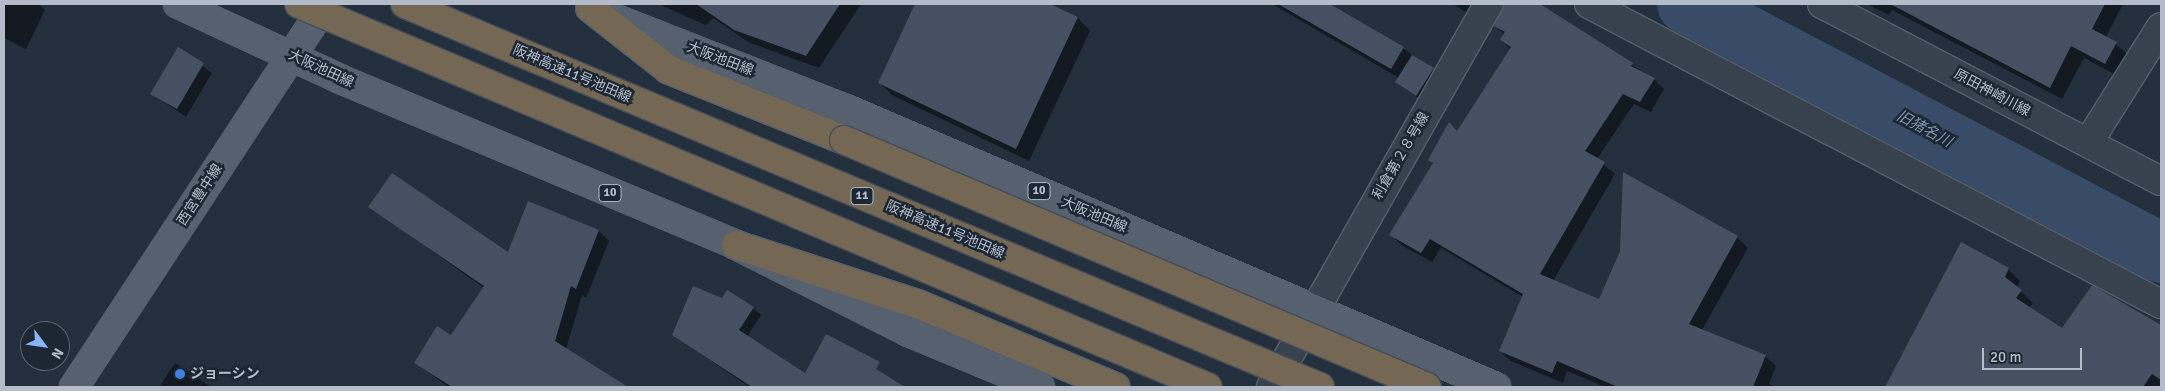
<!DOCTYPE html>
<html>
<head>
<meta charset="utf-8">
<style>
  body { margin:0 }
  #map { position:relative; width:2165px; height:391px; overflow:hidden; background:#242f3e; font-family:Signika,"Noto Sans JP",sans-serif }
  div>[style] { position:absolute }
  .shadow>* { inset:0; background:#0007 }
  .river>* { height:60px; margin:-30px; padding:0 30px; transform-origin:30px; border-radius:30px; background:#394c67 }
  .building>* { inset:0; background:#455162 }
  .roads { filter:drop-shadow(1px 0 #565f6c) drop-shadow(-1px 0 #565f6c) drop-shadow(0 1px #565f6c) drop-shadow(0 -1px #565f6c) }
  .minor>* { height:28px; margin:-14px; padding:0 14px; transform-origin:14px; border-radius:14px; background:#38414e }
  .major>* { height:28px; margin:-14px; padding:0 14px; transform-origin:14px; border-radius:14px; background:#56606e }
  .highway>* { height:28px; margin:-14px; padding:0 14px; transform-origin:14px; border-radius:14px; background:#746855 }
  .bridges { filter:drop-shadow(1px 0 #434c59) drop-shadow(-1px 0 #434c59) drop-shadow(0 1px #434c59) drop-shadow(0 -1px #434c59) }
  .highway-bridge>* { height:28px; margin:-14px; padding:0 14px; transform-origin:14px; border-radius:14px; background:#746855 }
  .dots>* { width:14px; height:14px; translate:-50% -50%; box-sizing:border-box; border:2px solid #1d2633; border-radius:50% }
  span { translate:-50% -50%; white-space:nowrap; text-align:center; line-height:1.15; -webkit-text-stroke:5px #1d2633; paint-order:stroke }
  .shield-label span { padding:1px 4px; background:#1d2633; border:1px solid; border-radius:4px; -webkit-text-stroke-width:0 }
  .shield-label { font-size:12px; color:#b4bcc9; font-weight:700 }
  .street-label { font-size:14px; color:#b4bcc9 }
  .poi-label { font-size:14px; color:#b4bcc9; font-weight:700 }
  .left { translate:0 -50%; text-align:left }
  .water-label { font-size:15px; color:#7c92b1; font-style:italic }
  .frame { position:absolute; inset:0; border:5px solid #b4bcc9; pointer-events:none }
  .north { position:absolute; left:20px; top:321px; width:50px; height:50px; box-sizing:border-box; background:#1d2633; border:1px solid #59626f; border-radius:50%; rotate:121deg; font-size:14px; font-weight:700; line-height:20px; text-align:center; color:#b4bcc9 }
  .north::after { content:''; display:block; margin:auto; width:18px; height:22px; background:#8ab4f8; clip-path:polygon(50% 0,100% 100%,50% 72%,0 100%) }
  .scale { position:absolute; left:1982px; top:348px; width:100px; height:22px; box-sizing:border-box; border:2px solid #b4bcc9; border-top:0; padding-left:6px; font-size:15px; line-height:18px; white-space:nowrap; color:#b4bcc9; -webkit-text-stroke:4px #1d2633; paint-order:stroke }
</style>
</head>
<body>
<div id="map">
  <div class="shadow">
    <div style="clip-path:polygon(4px 4px,39px 4px,45px 10px,26px 49px,4px 38px)"></div>
    <div style="clip-path:polygon(658px 4px,861px 4px,819px 68px,748px 42px,713px 18px,706px 25px)"></div>
    <div style="clip-path:polygon(917px 4px,1047px 4px,1078px 18px,1090px 31px,1029px 161px,892px 95px,879px 82px)"></div>
    <div style="clip-path:polygon(1272px 4px,1327px 4px,1403px 48px,1438px 74px,1421px 100px,1401px 86px,1396px 82px,1399px 78px)"></div>
    <div style="clip-path:polygon(1453px 4px,1490px 4px,1478px 20px)"></div>
    <div style="clip-path:polygon(1506px 4px,1538px 4px,1654px 79px,1664px 89px,1651px 112px,1634px 104px,1597px 159px,1615px 174px,1553px 281px,1600px 300px,1621px 251px,1624px 174px,1737px 237px,1748px 248px,1702px 330px,1765px 356px,1776px 366px,1769px 384px,1777px 387px,1605px 387px,1567px 371px,1563px 383px,1511px 361px,1500px 351px,1523px 297px,1441px 248px,1432px 262px,1401px 245px,1391px 235px,1433px 164px,1430px 160px,1457px 132px,1511px 50px,1501px 40px,1505px 35px,1496px 26px)"></div>
    <div style="clip-path:polygon(1867px 4px,2123px 4px,2106px 37px,2129px 55px,2118px 76px,2084px 58px,2062px 99px,1892px 10px,1889px 15px)"></div>
    <div style="clip-path:polygon(179px 49px,212px 73px,186px 117px,152px 94px)"></div>
    <div style="clip-path:polygon(529px 202px,599px 231px,609px 241px,586px 298px,582px 295px,566px 349px,626px 387px,448px 387px,416px 363px,452px 337px,484px 288px,370px 207px,508px 253px)"></div>
    <div style="clip-path:polygon(1961px 244px,2008px 269px,2020px 281px,2017px 288px,2033px 303px,2029px 308px,2062px 330px,2092px 287px,2161px 326px,2161px 387px,1886px 387px)"></div>
    <div style="clip-path:polygon(753px 308px,761px 315px,747px 337px,822px 387px,749px 387px,674px 335px)"></div>
    <div style="clip-path:polygon(175px 363px,211px 387px,159px 387px)"></div>
  </div>
  <div class="river">
    <div style="left:1687px;top:4px;width:535px;rotate:27.71deg"></div>
  </div>
  <div class="building">
    <div style="clip-path:polygon(696px 4px,840px 4px,806px 56px,734px 30px)"></div>
    <div style="clip-path:polygon(915px 4px,1050px 4px,1078px 17px,1016px 149px,878px 83px)"></div>
    <div style="clip-path:polygon(1278px 4px,1330px 4px,1404px 47px,1391px 69px)"></div>
    <div style="clip-path:polygon(1505px 4px,1540px 4px,1633px 63px,1631px 66px,1655px 78px,1640px 102px,1623px 94px,1585px 151px,1605px 162px,1540px 274px,1599px 299px,1620px 251px,1623px 172px,1738px 236px,1689px 324px,1766px 355px,1753px 387px,1618px 387px,1557px 361px,1552px 373px,1499px 351px,1523px 294px,1430px 239px,1421px 253px,1389px 235px,1433px 163px,1428px 160px,1449px 122px,1457px 131px,1511px 47px,1500px 40px,1505px 32px,1494px 26px)"></div>
    <div style="clip-path:polygon(1890px 4px,2105px 4px,2092px 29px,2117px 42px,2105px 64px,2071px 46px,2050px 88px)"></div>
    <div style="clip-path:polygon(178px 47px,204px 63px,177px 109px,150px 94px)"></div>
    <div style="clip-path:polygon(1412px 55px,1434px 68px,1416px 96px,1395px 82px)"></div>
    <div style="clip-path:polygon(392px 173px,508px 252px,528px 201px,599px 230px,576px 289px,571px 286px,555px 341px,628px 387px,452px 387px,414px 363px,437px 326px,451px 335px,484px 286px,368px 207px)"></div>
    <div style="clip-path:polygon(1961px 242px,2009px 268px,2005px 277px,2022px 290px,2016px 298px,2062px 328px,2092px 285px,2161px 325px,2161px 380px,2152px 374px,2143px 387px,1885px 387px)"></div>
    <div style="clip-path:polygon(693px 286px,722px 298px,727px 290px,754px 307px,739px 330px,805px 373px,826px 334px,880px 362px,876px 369px,905px 387px,752px 387px,672px 335px)"></div>
  </div>
  <div class="roads">
    <div class="minor">
      <div style="left:1589px;top:4px;width:646px;rotate:27.68deg"></div>
      <div style="left:1822px;top:4px;width:382px;rotate:27.6deg"></div>
      <div style="left:2088px;top:143px;width:137px;rotate:-57.8deg"></div>
      <div style="left:1271px;top:387px;width:441px;rotate:-60.4deg"></div>
    </div>
    <div class="major">
      <div style="left:178px;top:4px;width:179px;rotate:24.8deg"></div>
      <div style="left:340px;top:79px;width:429px;rotate:22.7deg"></div>
      <div style="left:736px;top:245px;width:193px;rotate:26.8deg"></div>
      <div style="left:908px;top:332px;width:143px;rotate:22.6deg"></div>
      <div style="left:601px;top:13px;width:266px;rotate:21.4deg"></div>
      <div style="left:849px;top:110px;width:704px;rotate:23.18deg"></div>
      <div style="left:74px;top:387px;width:458px;rotate:-56.7deg"></div>
    </div>
    <div class="highway">
      <div style="left:590px;top:8px;width:100px;rotate:38.1deg"></div>
      <div style="left:669px;top:70px;width:188px;rotate:21.8deg"></div>
      <div style="left:736px;top:245px;width:191px;rotate:18deg"></div>
      <div style="left:918px;top:304px;width:214px;rotate:22.8deg"></div>
    </div>
  </div>
  <div class="bridges">
    <div class="highway-bridge">
      <div style="left:299px;top:4px;width:986px;rotate:22.85deg"></div>
      <div style="left:405px;top:4px;width:992px;rotate:22.71deg"></div>
      <div style="left:844px;top:140px;width:633px;rotate:22.96deg"></div>
    </div>
  </div>
  <div class="dots">
    <div style="left:180px;top:374px;background:#3f7fe0"></div>
  </div>
  <div class="shield-label">
    <span style="left:1039px;top:191px">10</span>
    <span style="left:610px;top:193px">10</span>
    <span style="left:862px;top:196px">11</span>
  </div>
  <div class="street-label">
    <span style="left:720px;top:59px;rotate:21deg">大阪池田線</span>
    <span style="left:321px;top:69px;rotate:25deg">大阪池田線</span>
    <span style="left:572px;top:74px;rotate:23deg">阪神高速11号池田線</span>
    <span style="left:1992px;top:93px;rotate:28deg">原田神崎川線</span>
    <span style="left:1401px;top:156px;rotate:-60deg">利倉第２８号線</span>
    <span style="left:200px;top:195px;rotate:-57deg">西宮豊中線</span>
    <span style="left:1094px;top:215px;rotate:23deg">大阪池田線</span>
    <span style="left:945px;top:230px;rotate:23deg">阪神高速11号池田線</span>
  </div>
  <div class="poi-label">
    <span class="left" style="left:190px;top:374px">ジョーシン</span>
  </div>
  <div class="water-label">
    <span style="left:1924px;top:129px;rotate:28deg">旧猪名川</span>
  </div>
  <div class="frame"></div>
  <div class="north">N</div>
  <div class="scale">20 m</div>
</div>
</body>
</html>
